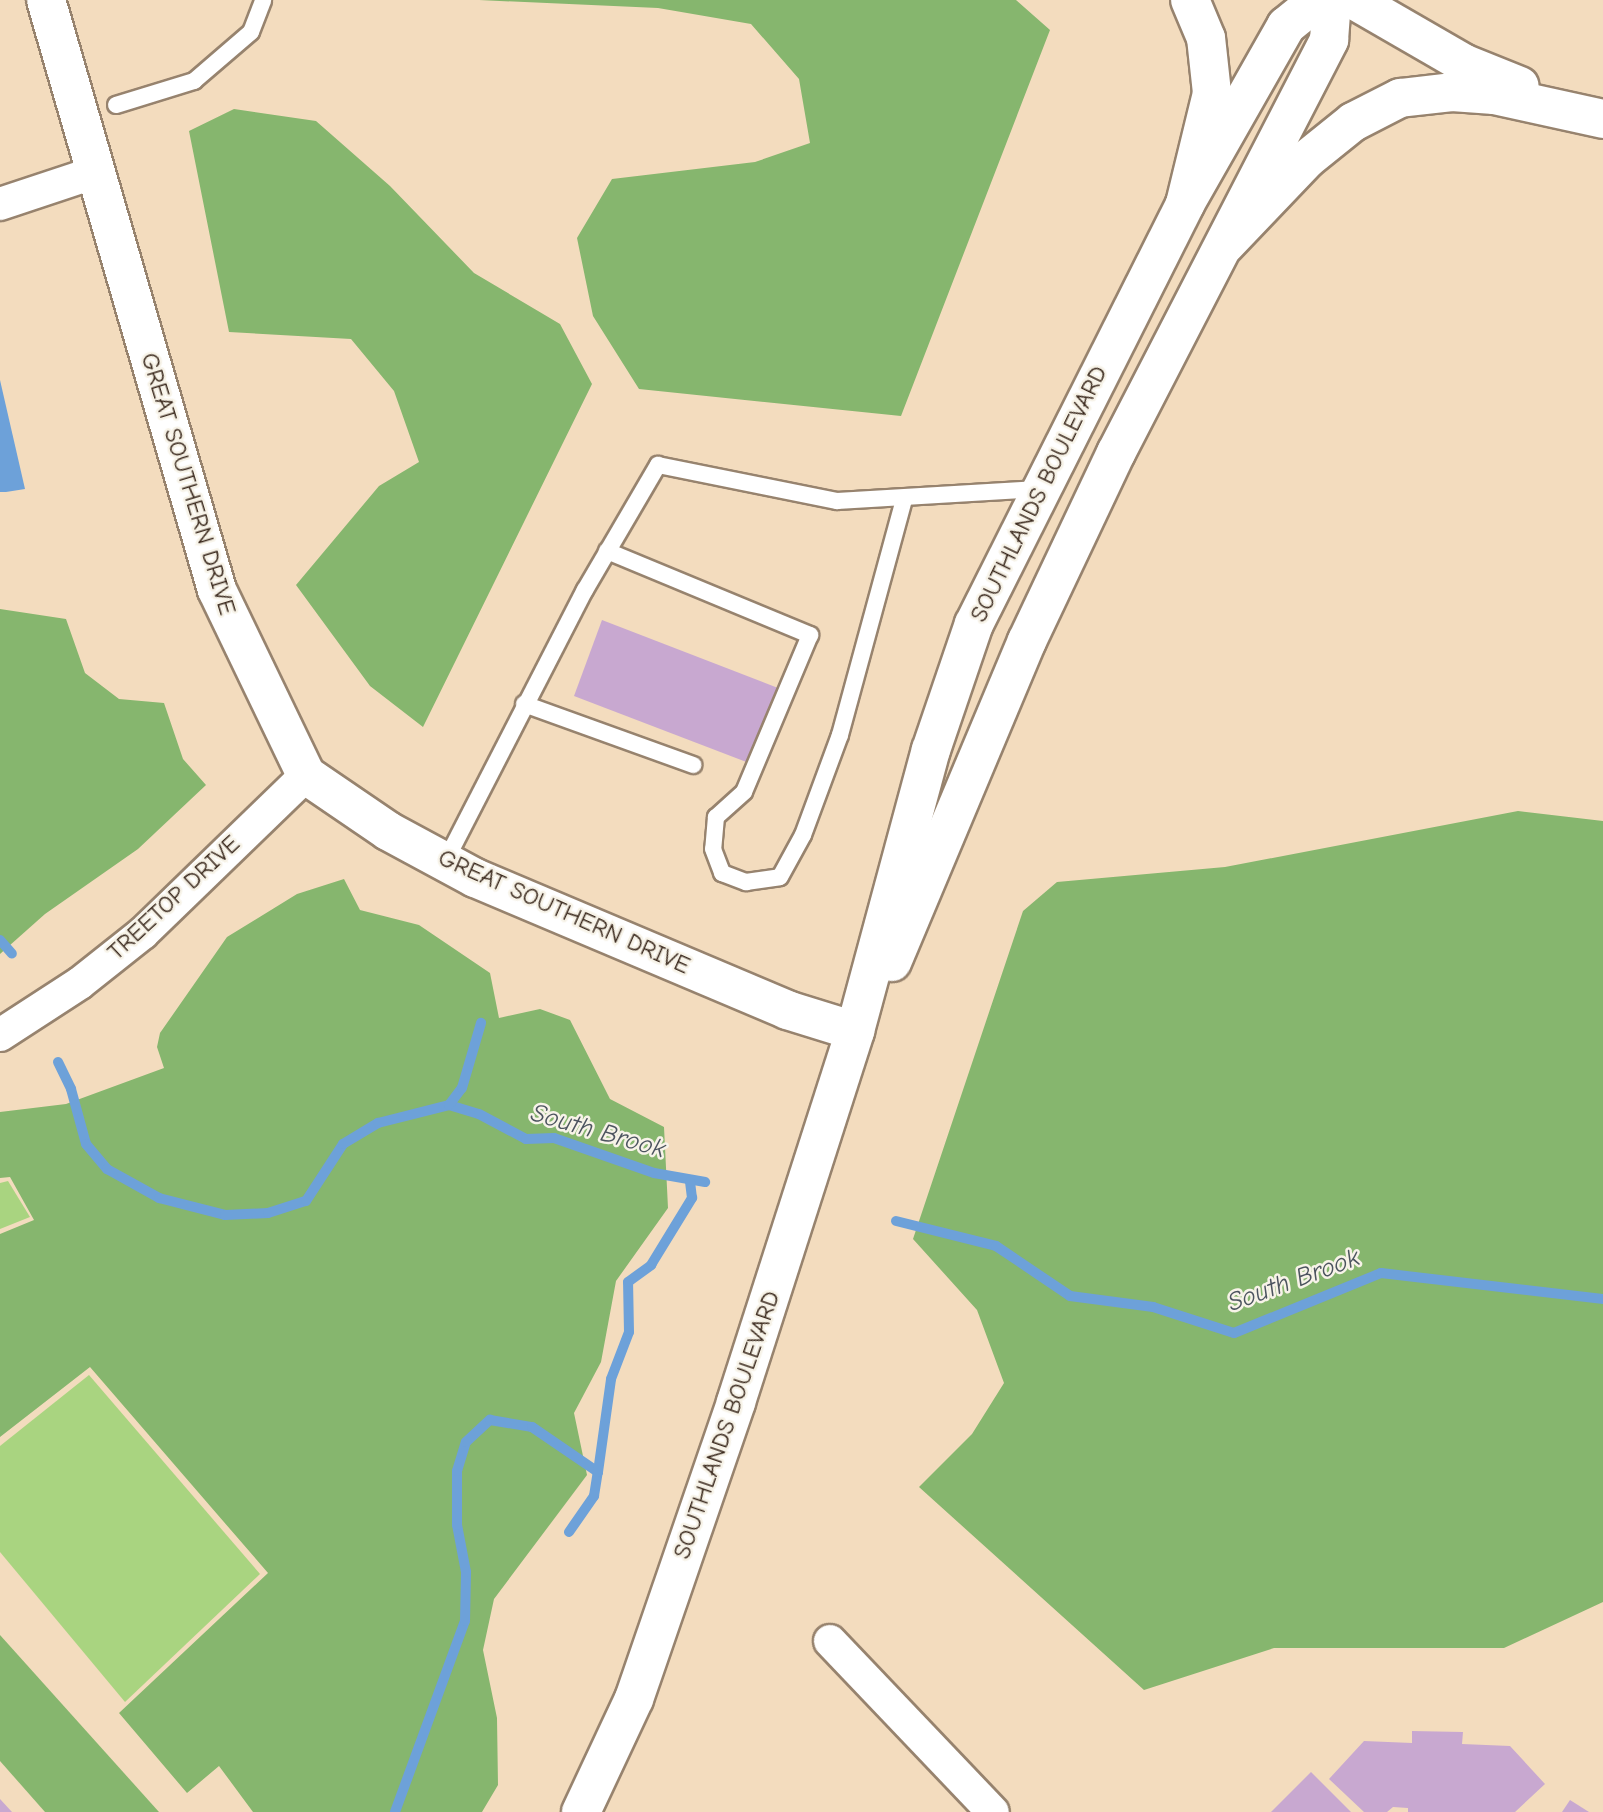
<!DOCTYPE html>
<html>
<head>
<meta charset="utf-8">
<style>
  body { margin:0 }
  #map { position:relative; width:1603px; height:1812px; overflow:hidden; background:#f3dcbe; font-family:"Comic Neue",sans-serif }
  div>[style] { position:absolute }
  .green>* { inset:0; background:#a9d480 }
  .forest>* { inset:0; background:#86b66e }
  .water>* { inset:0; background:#6da1d9 }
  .stream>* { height:10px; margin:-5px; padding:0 5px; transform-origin:5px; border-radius:5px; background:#6da1d9 }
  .building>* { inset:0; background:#c8a8d0 }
  .roads { filter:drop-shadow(2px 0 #97836e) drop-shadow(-2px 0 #97836e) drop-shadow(0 2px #97836e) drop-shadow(0 -2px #97836e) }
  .service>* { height:16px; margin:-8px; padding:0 8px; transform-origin:8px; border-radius:8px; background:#fff }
  .minor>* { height:32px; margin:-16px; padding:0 16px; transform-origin:16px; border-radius:16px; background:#fff }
  .tertiary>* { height:38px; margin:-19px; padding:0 19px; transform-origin:19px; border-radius:19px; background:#fff }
  .secondary>* { height:38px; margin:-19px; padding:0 19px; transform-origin:19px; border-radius:19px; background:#fff }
  .motorway>* { height:38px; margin:-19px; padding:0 19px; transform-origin:19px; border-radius:19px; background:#fff }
  span { translate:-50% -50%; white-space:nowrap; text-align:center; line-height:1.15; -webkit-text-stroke:5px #f7f3e8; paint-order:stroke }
  .street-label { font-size:24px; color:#3b2a1e }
  .water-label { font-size:26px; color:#4c545f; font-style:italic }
</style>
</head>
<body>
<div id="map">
  <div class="green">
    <div style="clip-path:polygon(8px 1181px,30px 1217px,0 1229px,0 1183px)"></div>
    <div style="clip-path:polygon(89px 1375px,260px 1574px,125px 1702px,0 1552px,0 1446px)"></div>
  </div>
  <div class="forest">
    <div style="clip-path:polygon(479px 0,1016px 0,1050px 30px,901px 416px,639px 389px,593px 316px,577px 238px,612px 179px,755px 162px,810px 143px,799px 79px,751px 24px,658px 8px)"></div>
    <div style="clip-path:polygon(234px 109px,316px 121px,390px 186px,474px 273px,560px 324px,592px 384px,423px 727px,370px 686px,296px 585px,379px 486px,419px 462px,394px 391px,351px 339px,229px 332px,189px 131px)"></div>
    <div style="clip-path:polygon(0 609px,66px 619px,85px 673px,119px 699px,164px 703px,183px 759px,206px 785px,138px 849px,45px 914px,0 954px)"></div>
    <div style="clip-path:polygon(1518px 811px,1603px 821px,1603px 1602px,1504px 1648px,1274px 1648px,1144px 1690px,919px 1487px,972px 1434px,1004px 1383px,977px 1310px,913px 1239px,1023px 911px,1057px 882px,1225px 867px)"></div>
    <div style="clip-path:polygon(344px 879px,360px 910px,419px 925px,490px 973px,499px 1018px,540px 1009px,570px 1020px,610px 1099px,664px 1127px,668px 1208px,616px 1281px,601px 1362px,574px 1413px,587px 1475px,494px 1599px,483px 1650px,497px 1718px,498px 1785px,482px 1812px,253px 1812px,219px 1766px,187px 1793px,119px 1713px,268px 1573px,90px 1367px,0 1437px,0 1234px,34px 1220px,10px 1177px,0 1178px,0 1112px,66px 1104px,164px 1068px,157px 1047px,160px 1033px,227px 937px,297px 894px)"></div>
    <div style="clip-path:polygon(0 1635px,159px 1812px,45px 1812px,0 1761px)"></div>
  </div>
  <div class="water">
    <div style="clip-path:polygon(0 380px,25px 489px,6px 492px,0 492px)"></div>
  </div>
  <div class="stream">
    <div style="left:0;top:940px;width:18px;rotate:49deg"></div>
    <div style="left:58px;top:1062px;width:30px;rotate:64deg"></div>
    <div style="left:71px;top:1089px;width:57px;rotate:74.7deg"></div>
    <div style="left:86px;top:1144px;width:33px;rotate:50deg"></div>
    <div style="left:107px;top:1169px;width:60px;rotate:29.1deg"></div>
    <div style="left:159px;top:1198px;width:68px;rotate:14.4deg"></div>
    <div style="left:225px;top:1215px;width:43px;rotate:-2.7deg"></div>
    <div style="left:268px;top:1213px;width:40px;rotate:-18deg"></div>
    <div style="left:306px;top:1201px;width:68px;rotate:-57deg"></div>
    <div style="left:343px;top:1144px;width:41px;rotate:-31deg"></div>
    <div style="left:378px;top:1123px;width:73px;rotate:-14.2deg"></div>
    <div style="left:449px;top:1105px;width:31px;rotate:17deg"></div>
    <div style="left:479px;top:1114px;width:53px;rotate:28deg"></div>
    <div style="left:526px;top:1139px;width:28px;rotate:-2deg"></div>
    <div style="left:554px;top:1138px;width:106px;rotate:19.3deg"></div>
    <div style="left:654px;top:1173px;width:52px;rotate:10deg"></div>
    <div style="left:449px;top:1105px;width:21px;rotate:-53deg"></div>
    <div style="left:462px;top:1088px;width:68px;rotate:-73.7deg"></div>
    <div style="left:896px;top:1221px;width:103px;rotate:14deg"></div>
    <div style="left:996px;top:1246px;width:89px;rotate:34deg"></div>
    <div style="left:1070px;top:1296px;width:84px;rotate:7.5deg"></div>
    <div style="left:1153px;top:1307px;width:85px;rotate:17.8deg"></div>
    <div style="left:1234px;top:1333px;width:159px;rotate:-22.2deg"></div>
    <div style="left:1381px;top:1273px;width:224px;rotate:6.7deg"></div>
    <div style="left:569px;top:1532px;width:44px;rotate:-55.2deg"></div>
    <div style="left:594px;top:1496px;width:24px;rotate:-81deg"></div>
    <div style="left:395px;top:1812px;width:203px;rotate:-69.9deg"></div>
    <div style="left:465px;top:1621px;width:49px;rotate:-88.8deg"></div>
    <div style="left:466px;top:1572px;width:48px;rotate:-100.8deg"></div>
    <div style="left:457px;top:1525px;width:54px;rotate:-90deg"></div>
    <div style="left:457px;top:1471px;width:30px;rotate:-73deg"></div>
    <div style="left:466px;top:1442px;width:33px;rotate:-43deg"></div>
    <div style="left:490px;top:1420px;width:43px;rotate:9.5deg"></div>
    <div style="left:532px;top:1427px;width:80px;rotate:34.3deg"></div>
    <div style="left:598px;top:1472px;width:94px;rotate:-82deg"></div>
    <div style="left:611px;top:1379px;width:50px;rotate:-69deg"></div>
    <div style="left:629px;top:1332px;width:50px;rotate:-91.1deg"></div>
    <div style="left:628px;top:1282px;width:29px;rotate:-36deg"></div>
    <div style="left:651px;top:1265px;width:79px;rotate:-58.5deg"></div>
    <div style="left:692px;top:1198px;width:16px;rotate:-97deg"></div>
  </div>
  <div class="building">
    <div style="clip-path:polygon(602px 620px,778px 688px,749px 763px,574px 696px)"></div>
    <div style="clip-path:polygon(1412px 1731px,1463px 1732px,1462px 1744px,1510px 1746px,1545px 1784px,1515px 1812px,1408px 1812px,1408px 1808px,1393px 1807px,1387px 1812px,1364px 1812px,1329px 1779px,1364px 1741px,1412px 1743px)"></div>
    <div style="clip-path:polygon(1311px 1772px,1351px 1812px,1271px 1812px)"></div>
    <div style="clip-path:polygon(0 1799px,12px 1812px,0 1812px)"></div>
    <div style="clip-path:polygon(1570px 1800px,1589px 1812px,1562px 1812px)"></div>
  </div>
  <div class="roads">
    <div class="service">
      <div style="left:116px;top:105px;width:82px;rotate:-17.1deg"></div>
      <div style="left:194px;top:81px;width:75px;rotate:-40.7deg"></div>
      <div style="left:251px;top:32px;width:34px;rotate:-69deg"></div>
      <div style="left:607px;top:551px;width:220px;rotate:22.5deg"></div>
      <div style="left:810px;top:635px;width:170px;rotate:112.8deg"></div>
      <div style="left:744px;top:792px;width:38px;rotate:138deg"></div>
      <div style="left:716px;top:817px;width:32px;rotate:95deg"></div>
      <div style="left:713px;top:849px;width:26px;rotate:69deg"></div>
      <div style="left:722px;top:873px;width:26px;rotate:21deg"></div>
      <div style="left:746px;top:882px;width:34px;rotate:-8deg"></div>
      <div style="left:780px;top:877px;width:48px;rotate:-61.3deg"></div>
      <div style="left:803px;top:835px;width:107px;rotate:-69.7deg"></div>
      <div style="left:840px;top:735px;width:244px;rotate:-74.8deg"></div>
      <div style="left:524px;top:704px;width:180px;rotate:19.8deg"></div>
      <div style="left:445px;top:862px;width:306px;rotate:-62.8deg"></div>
      <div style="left:585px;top:590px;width:145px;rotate:-59.7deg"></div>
      <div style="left:658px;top:465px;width:183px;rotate:11.4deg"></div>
      <div style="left:837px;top:501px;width:202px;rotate:-3.4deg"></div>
    </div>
    <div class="minor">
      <div style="left:0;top:204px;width:101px;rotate:-18.4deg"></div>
      <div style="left:0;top:1035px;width:95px;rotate:-33deg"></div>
      <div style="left:80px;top:983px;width:80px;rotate:-38.4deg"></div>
      <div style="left:143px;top:933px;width:227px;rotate:-44.1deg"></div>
      <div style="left:830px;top:1641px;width:236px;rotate:46.4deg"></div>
    </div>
    <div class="tertiary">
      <div style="left:46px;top:0;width:614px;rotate:73.84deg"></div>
      <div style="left:217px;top:590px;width:205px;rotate:64.3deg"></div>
      <div style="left:306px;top:775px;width:99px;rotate:34.3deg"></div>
      <div style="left:388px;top:831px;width:99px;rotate:28.4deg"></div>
      <div style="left:475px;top:878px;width:339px;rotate:22.9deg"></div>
      <div style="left:787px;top:1010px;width:71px;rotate:17.2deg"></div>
    </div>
    <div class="secondary">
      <div style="left:892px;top:962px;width:348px;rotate:-67.2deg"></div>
      <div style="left:1027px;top:641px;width:208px;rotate:-64.7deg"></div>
      <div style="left:1116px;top:453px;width:465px;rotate:-62.7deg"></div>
      <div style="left:1329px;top:40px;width:40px;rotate:-85.7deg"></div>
      <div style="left:581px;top:1812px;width:125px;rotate:-64.9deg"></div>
      <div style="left:634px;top:1699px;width:314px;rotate:-71deg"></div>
      <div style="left:736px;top:1402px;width:390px;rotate:-72.2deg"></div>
      <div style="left:855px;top:1031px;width:291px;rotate:-74.9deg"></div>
      <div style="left:931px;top:750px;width:133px;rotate:-71.2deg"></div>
      <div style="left:974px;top:624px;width:470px;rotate:-63.3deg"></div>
      <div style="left:1185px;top:204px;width:205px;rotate:-60.4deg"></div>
      <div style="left:1286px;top:26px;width:41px;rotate:-39.1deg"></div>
    </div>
    <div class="motorway">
      <div style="left:1354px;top:0;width:126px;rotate:30deg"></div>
      <div style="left:1463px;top:63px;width:61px;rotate:22deg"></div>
      <div style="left:1185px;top:204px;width:114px;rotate:-76.3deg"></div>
      <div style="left:1212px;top:93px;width:55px;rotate:-96.2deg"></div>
      <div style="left:1206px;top:38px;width:41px;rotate:-112.8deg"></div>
      <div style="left:1225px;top:245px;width:119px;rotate:-46.4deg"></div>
      <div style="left:1307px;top:159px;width:59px;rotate:-38.8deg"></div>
      <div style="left:1353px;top:122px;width:53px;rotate:-27.1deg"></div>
      <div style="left:1400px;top:98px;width:52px;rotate:-6.6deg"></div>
      <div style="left:1452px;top:92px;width:42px;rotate:4.1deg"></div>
      <div style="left:1494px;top:95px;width:112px;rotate:12.4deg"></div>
    </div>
  </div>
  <div class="street-label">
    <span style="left:188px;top:484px;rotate:73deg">GREAT SOUTHERN DRIVE</span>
    <span style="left:1039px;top:494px;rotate:-64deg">SOUTHLANDS BOULEVARD</span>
    <span style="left:174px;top:898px;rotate:-43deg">TREETOP DRIVE</span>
    <span style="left:564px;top:912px;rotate:24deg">GREAT SOUTHERN DRIVE</span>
    <span style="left:727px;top:1425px;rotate:-71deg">SOUTHLANDS BOULEVARD</span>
  </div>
  <div class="water-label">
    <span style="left:598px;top:1132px;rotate:16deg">South Brook</span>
    <span style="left:1294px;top:1281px;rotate:-20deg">South Brook</span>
  </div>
</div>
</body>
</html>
